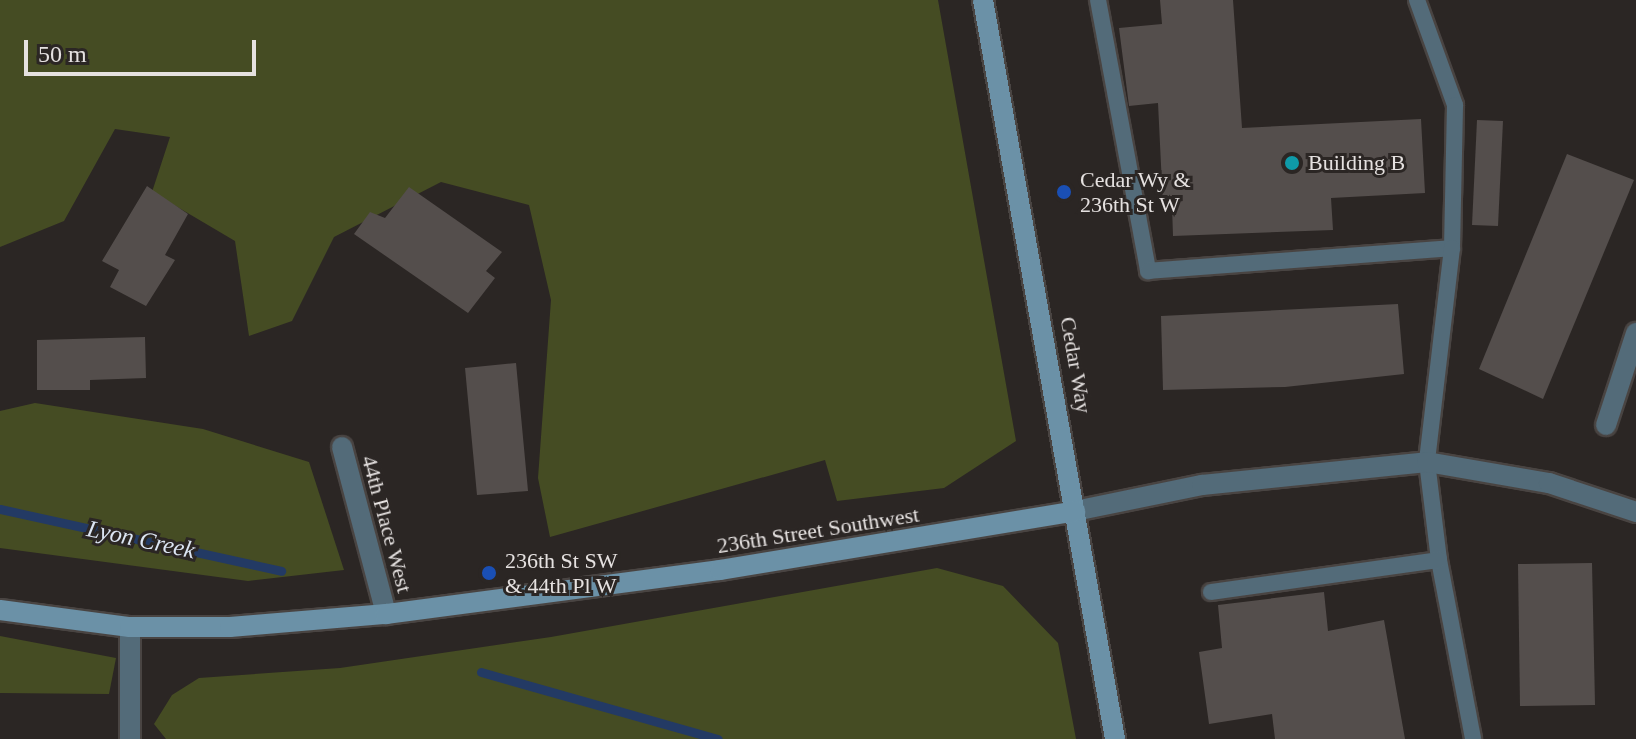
<!DOCTYPE html>
<html>
<head>
<meta charset="utf-8">
<style>
  body { margin:0 }
  #map { position:relative; width:1636px; height:739px; overflow:hidden; background:#2b2624; font-family:"Times New Roman",serif }
  div>[style] { position:absolute }
  .green>* { inset:0; background:#454c23 }
  .stream>* { height:9px; margin:-4.5px; padding:0 4.5px; transform-origin:4.5px; border-radius:4.5px; background:#233a64 }
  .building>* { inset:0; background:#544e4c }
  .roads { filter:drop-shadow(2px 0 #494442) drop-shadow(-2px 0 #494442) drop-shadow(0 2px #494442) drop-shadow(0 -2px #494442) }
  .service>* { height:16px; margin:-8px; padding:0 8px; transform-origin:8px; border-radius:8px; background:#536b79 }
  .minor>* { height:20px; margin:-10px; padding:0 10px; transform-origin:10px; border-radius:10px; background:#536b79 }
  .secondary>* { height:20px; margin:-10px; padding:0 10px; transform-origin:10px; border-radius:10px; background:#6b91a7 }
  .dots>* { width:22px; height:22px; translate:-50% -50%; box-sizing:border-box; border:4px solid #2b2624; border-radius:50% }
  span { translate:-50% -50%; white-space:nowrap; text-align:center; line-height:1.15; -webkit-text-stroke:6px #2b2624; paint-order:stroke }
  .poi-label { font-size:22px; color:#e5e1e0 }
  .left { translate:0 -50%; text-align:left }
  .street-label { font-size:22px; color:#e5e1e0 }
  .water-label { font-size:24px; color:#dce5f3; font-style:italic }
  .scale { position:absolute; left:24px; top:40px; width:232px; height:36px; box-sizing:border-box; border:4px solid #e5e1e0; border-top:0; padding-left:10px; font-size:24px; line-height:28px; white-space:nowrap; color:#e5e1e0; -webkit-text-stroke:6px #2b2624; paint-order:stroke }
</style>
</head>
<body>
<div id="map">
  <div class="green">
    <div style="clip-path:polygon(0 0,938px 0,1016px 441px,944px 488px,837px 501px,825px 460px,550px 537px,538px 478px,551px 300px,529px 205px,441px 182px,334px 237px,292px 321px,249px 336px,235px 241px,152px 192px,170px 137px,115px 129px,64px 221px,0 247px)"></div>
    <div style="clip-path:polygon(35px 403px,203px 429px,309px 462px,344px 570px,248px 581px,0 548px,0 411px)"></div>
    <div style="clip-path:polygon(937px 568px,1003px 586px,1058px 643px,1076px 739px,166px 739px,154px 724px,172px 695px,199px 678px,340px 668px,551px 637px)"></div>
    <div style="clip-path:polygon(0 636px,116px 658px,109px 694px,0 693px)"></div>
  </div>
  <div class="stream">
    <div style="left:0;top:509px;width:288px;rotate:12.4deg"></div>
    <div style="left:481px;top:672px;width:246px;rotate:15.8deg"></div>
  </div>
  <div class="building">
    <div style="clip-path:polygon(1160px 0,1233px 0,1242px 128px,1421px 119px,1425px 193px,1331px 198px,1333px 230px,1173px 236px,1172px 206px,1163px 206px,1158px 103px,1129px 106px,1119px 28px,1162px 24px)"></div>
    <div style="clip-path:polygon(1477px 120px,1503px 121px,1498px 226px,1472px 225px)"></div>
    <div style="clip-path:polygon(1567px 154px,1634px 180px,1543px 399px,1479px 369px)"></div>
    <div style="clip-path:polygon(147px 186px,188px 214px,165px 255px,175px 260px,146px 306px,110px 287px,119px 270px,102px 261px)"></div>
    <div style="clip-path:polygon(409px 187px,502px 252px,486px 271px,495px 278px,468px 313px,354px 234px,370px 212px,385px 218px)"></div>
    <div style="clip-path:polygon(1398px 304px,1404px 374px,1285px 387px,1163px 390px,1161px 316px)"></div>
    <div style="clip-path:polygon(145px 337px,146px 378px,90px 380px,90px 390px,37px 390px,37px 340px)"></div>
    <div style="clip-path:polygon(516px 363px,528px 491px,477px 495px,465px 368px)"></div>
    <div style="clip-path:polygon(1592px 563px,1595px 705px,1520px 706px,1518px 564px)"></div>
    <div style="clip-path:polygon(1324px 592px,1328px 631px,1384px 620px,1405px 739px,1275px 739px,1272px 714px,1209px 724px,1199px 652px,1222px 648px,1218px 605px)"></div>
  </div>
  <div class="roads">
    <div class="service">
      <div style="left:1098px;top:0;width:276px;rotate:79.5deg"></div>
      <div style="left:1148px;top:271px;width:305px;rotate:-4.3deg"></div>
      <div style="left:1417px;top:0;width:112px;rotate:70.1deg"></div>
      <div style="left:1455px;top:105px;width:143px;rotate:91.2deg"></div>
      <div style="left:1452px;top:248px;width:215px;rotate:96.7deg"></div>
      <div style="left:1427px;top:462px;width:99px;rotate:83deg"></div>
      <div style="left:1439px;top:560px;width:182px;rotate:79.2deg"></div>
      <div style="left:1211px;top:592px;width:230px;rotate:-8deg"></div>
    </div>
    <div class="minor">
      <div style="left:1606px;top:425px;width:97px;rotate:-71.9deg"></div>
      <div style="left:342px;top:447px;width:173px;rotate:75.2deg"></div>
      <div style="left:1075px;top:511px;width:130px;rotate:-11.6deg"></div>
      <div style="left:1202px;top:485px;width:226px;rotate:-5.8deg"></div>
      <div style="left:1427px;top:462px;width:124px;rotate:9.8deg"></div>
      <div style="left:1549px;top:483px;width:92px;rotate:18.4deg"></div>
      <div style="left:130px;top:739px;width:112px;rotate:-90deg"></div>
    </div>
    <div class="secondary">
      <div style="left:983px;top:0;width:751px;rotate:79.87deg"></div>
      <div style="left:0;top:610px;width:131px;rotate:7.5deg"></div>
      <div style="left:130px;top:627px;width:100px"></div>
      <div style="left:230px;top:627px;width:157px;rotate:-4.8deg"></div>
      <div style="left:386px;top:614px;width:337px;rotate:-7.5deg"></div>
      <div style="left:720px;top:570px;width:360px;rotate:-9.4deg"></div>
    </div>
  </div>
  <div class="dots">
    <div style="left:1292px;top:163px;background:#0f9aa8"></div>
    <div style="left:1064px;top:192px;background:#1a4fb4"></div>
    <div style="left:489px;top:573px;background:#1a4fb4"></div>
  </div>
  <div class="poi-label">
    <span class="left" style="left:1308px;top:163px">Building B</span>
    <span class="left" style="left:1080px;top:192px">Cedar Wy &amp;<br>236th St W</span>
    <span class="left" style="left:505px;top:573px">236th St SW<br>&amp; 44th Pl W</span>
  </div>
  <div class="street-label">
    <span style="left:1076px;top:365px;rotate:80deg">Cedar Way</span>
    <span style="left:387px;top:524px;rotate:75deg">44th Place West</span>
    <span style="left:818px;top:530px;rotate:-9deg">236th Street Southwest</span>
  </div>
  <div class="water-label">
    <span style="left:141px;top:540px;rotate:12deg">Lyon Creek</span>
  </div>
  <div class="scale">50 m</div>
</div>
</body>
</html>
